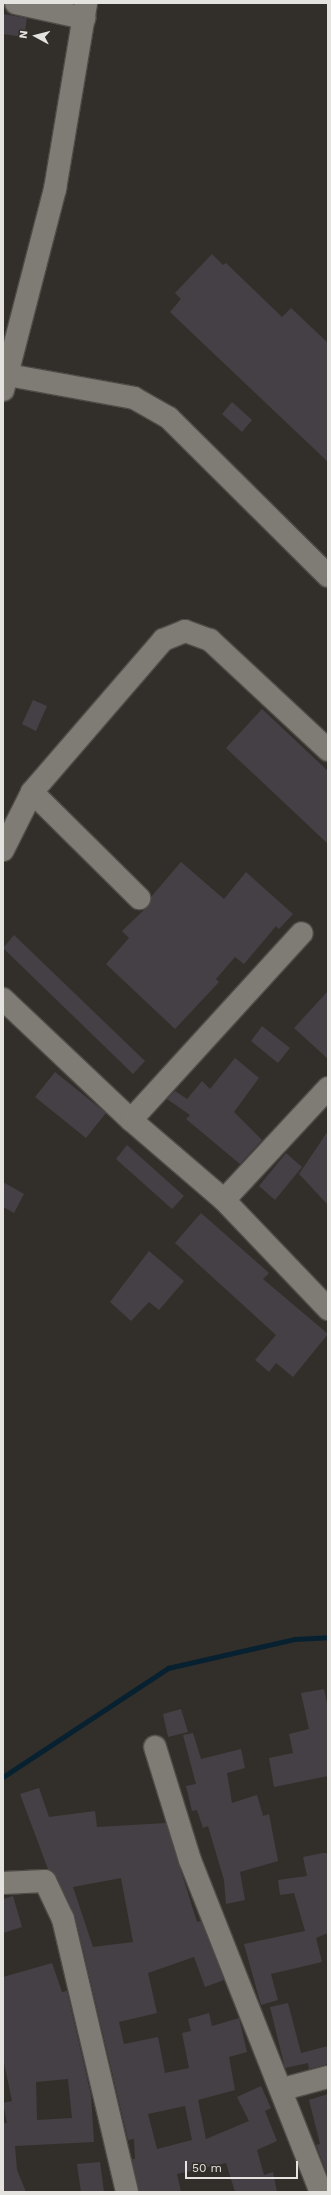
<!DOCTYPE html>
<html>
<head>
<meta charset="utf-8">
<style>
  body { margin:0 }
  #map { position:relative; width:331px; height:2195px; overflow:hidden; background:#322f2a; font-family:"Work Sans",sans-serif }
  div>[style] { position:absolute }
  .stream>* { height:4.5px; margin:-2.25px; padding:0 2.25px; transform-origin:2.25px; border-radius:2.25px; background:#072131 }
  .building>* { inset:0; background:#444045 }
  .roads { filter:drop-shadow(1px 0 #4f4c48) drop-shadow(-1px 0 #4f4c48) drop-shadow(0 1px #4f4c48) drop-shadow(0 -1px #4f4c48) }
  .minor>* { height:22px; margin:-11px; padding:0 11px; transform-origin:11px; border-radius:11px; background:#7f7b75 }
  span { translate:-50% -50%; white-space:nowrap; text-align:center; line-height:1.15; -webkit-text-stroke:3px #322f2a; paint-order:stroke }
  .frame { position:absolute; inset:0; border:4px solid #e5e3e0; pointer-events:none }
  .north { position:absolute; left:16px; top:16px; width:40px; height:40px; -webkit-text-stroke:3px #322f2a; paint-order:stroke; rotate:277deg; font-size:11px; font-weight:700; line-height:16px; text-align:center; color:#e5e3e0 }
  .north::after { content:''; display:block; margin:auto; width:14px; height:18px; background:#e5e3e0; clip-path:polygon(50% 0,100% 100%,50% 72%,0 100%) }
  .scale { position:absolute; left:185px; top:2161px; width:113px; height:18px; box-sizing:border-box; border:2px solid #e5e3e0; border-top:0; padding-left:5px; font-size:12px; line-height:14px; white-space:nowrap; color:#e5e3e0; -webkit-text-stroke:3px #322f2a; paint-order:stroke }
</style>
</head>
<body>
<div id="map">
  <div class="stream">
    <div style="left:3px;top:1777px;width:198px;rotate:-33.4deg"></div>
    <div style="left:168px;top:1668px;width:130px;rotate:-12.9deg"></div>
    <div style="left:295px;top:1639px;width:33px;rotate:-3deg"></div>
  </div>
  <div class="building">
    <div style="clip-path:polygon(3px 14px,27px 18px,24px 37px,3px 34px)"></div>
    <div style="clip-path:polygon(212px 254px,223px 265px,226px 263px,282px 317px,291px 308px,328px 343px,328px 462px,170px 312px,181px 299px,175px 293px)"></div>
    <div style="clip-path:polygon(232px 402px,252px 420px,242px 432px,222px 414px)"></div>
    <div style="clip-path:polygon(33px 700px,47px 706px,36px 731px,22px 724px)"></div>
    <div style="clip-path:polygon(262px 709px,328px 771px,328px 844px,226px 748px)"></div>
    <div style="clip-path:polygon(181px 862px,224px 899px,246px 872px,293px 914px,279px 929px,276px 926px,244px 964px,235px 957px,216px 979px,219px 982px,175px 1029px,106px 964px,129px 938px,122px 931px,148px 906px,151px 897px)"></div>
    <div style="clip-path:polygon(14px 935px,145px 1061px,133px 1074px,3px 948px)"></div>
    <div style="clip-path:polygon(328px 991px,328px 1059px,294px 1028px)"></div>
    <div style="clip-path:polygon(262px 1026px,290px 1048px,278px 1063px,251px 1041px)"></div>
    <div style="clip-path:polygon(235px 1058px,259px 1078px,234px 1112px,262px 1140px,240px 1164px,186px 1119px,190px 1115px,167px 1099px,175px 1091px,187px 1099px,202px 1081px,210px 1089px)"></div>
    <div style="clip-path:polygon(55px 1072px,106px 1113px,86px 1138px,35px 1097px)"></div>
    <div style="clip-path:polygon(328px 1131px,328px 1205px,299px 1174px)"></div>
    <div style="clip-path:polygon(127px 1145px,184px 1196px,172px 1209px,116px 1159px)"></div>
    <div style="clip-path:polygon(286px 1153px,302px 1167px,275px 1200px,259px 1186px)"></div>
    <div style="clip-path:polygon(3px 1182px,24px 1194px,14px 1213px,3px 1207px)"></div>
    <div style="clip-path:polygon(201px 1213px,269px 1273px,263px 1279px,328px 1334px,293px 1377px,276px 1363px,269px 1372px,255px 1360px,276px 1335px,175px 1243px)"></div>
    <div style="clip-path:polygon(149px 1251px,184px 1281px,159px 1310px,149px 1302px,131px 1321px,110px 1302px)"></div>
    <div style="clip-path:polygon(324px 1689px,328px 1708px,328px 1776px,274px 1787px,269px 1758px,293px 1753px,289px 1734px,309px 1729px,301px 1693px)"></div>
    <div style="clip-path:polygon(181px 1709px,188px 1732px,168px 1737px,163px 1714px)"></div>
    <div style="clip-path:polygon(193px 1733px,201px 1759px,241px 1749px,245px 1768px,227px 1773px,232px 1803px,257px 1795px,263px 1816px,269px 1814px,278px 1861px,240px 1872px,245px 1900px,226px 1904px,224px 1880px,208px 1826px,203px 1828px,197px 1810px,192px 1811px,186px 1786px,196px 1784px,183px 1735px)"></div>
    <div style="clip-path:polygon(evenodd,39px 1788px,49px 1817px,95px 1811px,97px 1827px,166px 1823px,197px 1922px,201px 1921px,224px 1980px,205px 1987px,194px 1957px,148px 1973px,157px 2013px,119px 2022px,124px 2044px,158px 2037px,165px 2073px,189px 2068px,182px 2033px,191px 2031px,188px 2019px,209px 2013px,212px 2026px,239px 2018px,247px 2052px,229px 2057px,235px 2090px,198px 2100px,206px 2139px,249px 2121px,237px 2097px,261px 2086px,271px 2108px,265px 2111px,277px 2141px,257px 2150px,264px 2175px,273px 2172px,277px 2192px,235px 2192px,226px 2163px,177px 2174px,181px 2192px,139px 2192px,132px 2159px,135px 2159px,134px 2139px,128px 2140px,75px 1916px,56px 1876px,48px 1869px,20px 1794px,39px 1788px,121px 1878px,133px 1942px,93px 1947px,73px 1887px,121px 1878px,39px 1788px,185px 2106px,192px 2140px,157px 2149px,148px 2114px,185px 2106px)"></div>
    <div style="clip-path:polygon(323px 1853px,328px 1853px,328px 1933px,316px 1938px,322px 1962px,271px 1974px,278px 2000px,261px 2005px,244px 1944px,305px 1931px,294px 1893px,280px 1895px,278px 1880px,307px 1876px,303px 1857px)"></div>
    <div style="clip-path:polygon(13px 1896px,22px 1927px,3px 1933px,3px 1899px)"></div>
    <div style="clip-path:polygon(evenodd,52px 1963px,62px 1992px,67px 1991px,91px 2095px,94px 2142px,15px 2146px,17px 2170px,26px 2192px,3px 2192px,3px 2123px,7px 2123px,3px 2103px,12px 2101px,3px 2058px,3px 1977px,52px 1963px,68px 2079px,72px 2118px,37px 2120px,36px 2082px,68px 2079px)"></div>
    <div style="clip-path:polygon(288px 2003px,301px 2053px,328px 2046px,328px 2064px,309px 2069px,308px 2063px,285px 2068px,270px 2007px)"></div>
    <div style="clip-path:polygon(328px 2094px,328px 2176px,316px 2145px,320px 2144px,309px 2100px)"></div>
    <div style="clip-path:polygon(100px 2162px,104px 2192px,81px 2192px,77px 2164px)"></div>
  </div>
  <div class="roads">
    <div class="minor">
      <div style="left:16px;top:3px;width:70px;rotate:12.4deg"></div>
      <div style="left:8px;top:375px;width:128px;rotate:10.3deg"></div>
      <div style="left:134px;top:398px;width:40px;rotate:29.7deg"></div>
      <div style="left:169px;top:418px;width:224px;rotate:44.8deg"></div>
      <div style="left:3px;top:390px;width:208px;rotate:-75.5deg"></div>
      <div style="left:55px;top:189px;width:189px;rotate:-80.5deg"></div>
      <div style="left:32px;top:792px;width:151px;rotate:44.7deg"></div>
      <div style="left:3px;top:850px;width:65px;rotate:-63.4deg"></div>
      <div style="left:32px;top:792px;width:201px;rotate:-49.2deg"></div>
      <div style="left:163px;top:640px;width:24px;rotate:-22deg"></div>
      <div style="left:185px;top:631px;width:27px;rotate:20deg"></div>
      <div style="left:210px;top:640px;width:161px;rotate:43deg"></div>
      <div style="left:3px;top:999px;width:176px;rotate:43.4deg"></div>
      <div style="left:131px;top:1120px;width:123px;rotate:40.7deg"></div>
      <div style="left:224px;top:1200px;width:151px;rotate:46.3deg"></div>
      <div style="left:131px;top:1120px;width:253px;rotate:-47.6deg"></div>
      <div style="left:224px;top:1200px;width:153px;rotate:-47.1deg"></div>
      <div style="left:155px;top:1747px;width:118px;rotate:72.8deg"></div>
      <div style="left:190px;top:1860px;width:357px;rotate:68.5deg"></div>
      <div style="left:3px;top:1883px;width:42px;rotate:-2.7deg"></div>
      <div style="left:45px;top:1881px;width:42px;rotate:64.7deg"></div>
      <div style="left:63px;top:1919px;width:280px;rotate:76.8deg"></div>
      <div style="left:283px;top:2089px;width:47px;rotate:-14.9deg"></div>
    </div>
  </div>
  <div class="frame"></div>
  <div class="north">N</div>
  <div class="scale">50 m</div>
</div>
</body>
</html>
